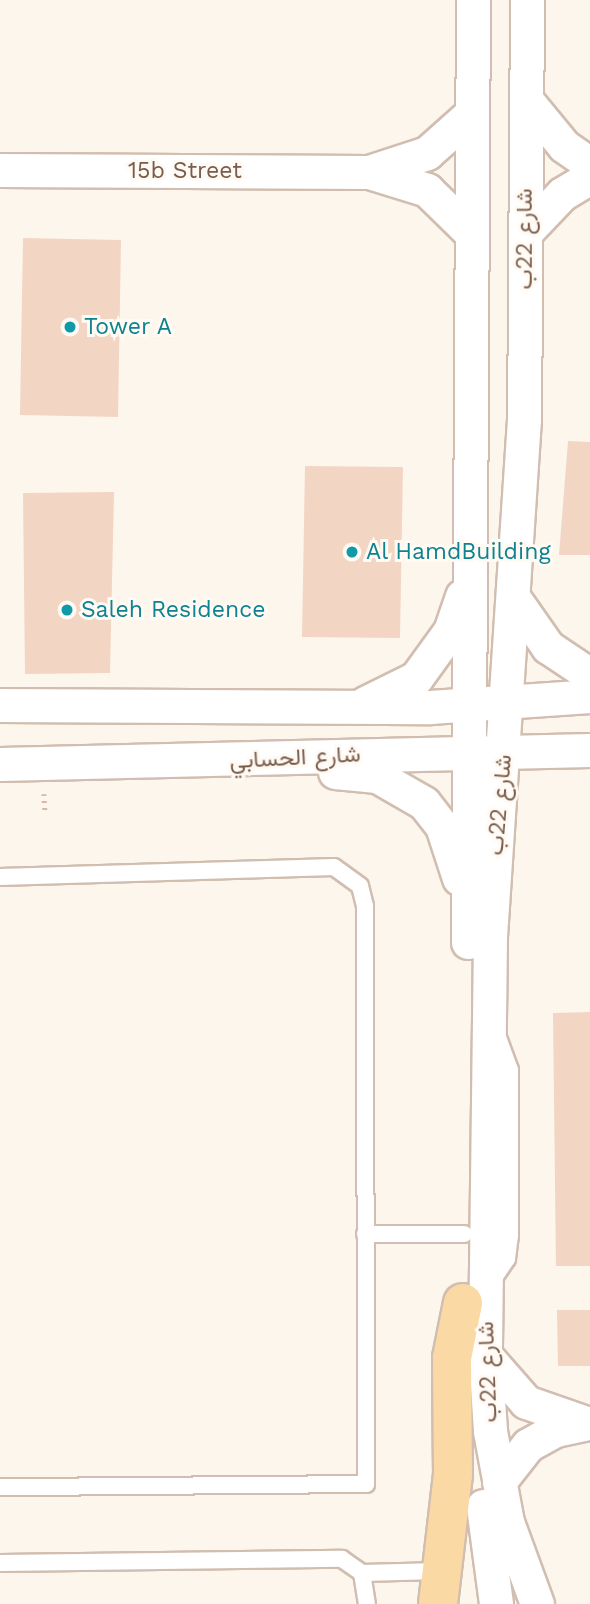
<!DOCTYPE html>
<html>
<head>
<meta charset="utf-8">
<style>
  body { margin:0 }
  #map { position:relative; width:590px; height:1604px; overflow:hidden; background:#fdf6ec; font-family:"Work Sans",Vazirmatn,sans-serif }
  div>[style] { position:absolute }
  .building>* { inset:0; background:#f3d5c3 }
  .path>* { height:4.5px; margin-top:-2.25px; transform-origin:0; background:repeating-linear-gradient(90deg,#d9b8a5 0 2px,transparent 0 7px) }
  .roads { filter:drop-shadow(2px 0 #d1beb0) drop-shadow(-2px 0 #d1beb0) drop-shadow(0 2px #d1beb0) drop-shadow(0 -2px #d1beb0) }
  .service>* { height:16px; margin:-8px; padding:0 8px; transform-origin:8px; border-radius:8px; background:#fff }
  .minor>* { height:33px; margin:-16.5px; padding:0 16.5px; transform-origin:16.5px; border-radius:16.5px; background:#fff }
  .primary>* { height:38px; margin:-19px; padding:0 19px; transform-origin:19px; border-radius:19px; background:#fbd9a5 }
  .dots>* { width:19px; height:19px; translate:-50% -50%; box-sizing:border-box; border:4px solid #fffaf3; border-radius:50% }
  span { translate:-50% -50%; white-space:nowrap; text-align:center; line-height:1.15; -webkit-text-stroke:6px #fffaf3; paint-order:stroke }
  .street-label { font-size:23px; color:#7a5c4d }
  .culture-label { font-size:23px; color:#0d838f }
  .left { translate:0 -50%; text-align:left }
</style>
</head>
<body>
<div id="map">
  <div class="building">
    <div style="clip-path:polygon(23px 238px,121px 240px,118px 417px,20px 415px)"></div>
    <div style="clip-path:polygon(568px 441px,590px 442px,590px 555px,559px 555px)"></div>
    <div style="clip-path:polygon(305px 466px,403px 467px,400px 638px,302px 637px)"></div>
    <div style="clip-path:polygon(114px 492px,110px 673px,25px 674px,23px 493px)"></div>
    <div style="clip-path:polygon(590px 1012px,590px 1266px,556px 1266px,553px 1013px)"></div>
    <div style="clip-path:polygon(557px 1310px,590px 1310px,590px 1366px,558px 1366px)"></div>
  </div>
  <div class="path">
    <div style="left:44px;top:794px;width:16px;rotate:86deg"></div>
  </div>
  <div class="roads">
    <div class="service">
      <div style="left:0;top:877px;width:334px;rotate:-1.7deg"></div>
      <div style="left:334px;top:867px;width:32px;rotate:36deg"></div>
      <div style="left:360px;top:886px;width:21px;rotate:76deg"></div>
      <div style="left:365px;top:906px;width:578px;rotate:89.9deg"></div>
      <div style="left:366px;top:1484px;width:366px;rotate:179.5deg"></div>
      <div style="left:365px;top:1234px;width:99px"></div>
      <div style="left:490px;top:1284px;width:30px;rotate:-56deg"></div>
      <div style="left:507px;top:1259px;width:23px;rotate:-83deg"></div>
      <div style="left:510px;top:1236px;width:166px;rotate:-90deg"></div>
      <div style="left:510px;top:1070px;width:44px;rotate:-110.1deg"></div>
      <div style="left:0;top:1563px;width:342px;rotate:-0.7deg"></div>
      <div style="left:342px;top:1559px;width:24px;rotate:35deg"></div>
      <div style="left:362px;top:1573px;width:31px;rotate:81deg"></div>
      <div style="left:362px;top:1573px;width:77px;rotate:-1.5deg"></div>
    </div>
    <div class="minor">
      <div style="left:527px;top:0;width:419px;rotate:90.4deg"></div>
      <div style="left:524px;top:419px;width:519px;rotate:93.76deg"></div>
      <div style="left:490px;top:937px;width:418px;rotate:90.7deg"></div>
      <div style="left:485px;top:1355px;width:76px;rotate:86.2deg"></div>
      <div style="left:490px;top:1431px;width:93px;rotate:79.4deg"></div>
      <div style="left:507px;top:1522px;width:87px;rotate:69.9deg"></div>
      <div style="left:527px;top:101px;width:58px;rotate:50.6deg"></div>
      <div style="left:564px;top:146px;width:32px;rotate:35deg"></div>
      <div style="left:0;top:170px;width:369px;rotate:0.3deg"></div>
      <div style="left:369px;top:172px;width:61px;rotate:17.2deg"></div>
      <div style="left:427px;top:190px;width:60px;rotate:44.3deg"></div>
      <div style="left:372px;top:171px;width:58px;rotate:-18.1deg"></div>
      <div style="left:427px;top:153px;width:60px;rotate:-41.6deg"></div>
      <div style="left:525px;top:233px;width:54px;rotate:-46.5deg"></div>
      <div style="left:562px;top:194px;width:33px;rotate:-31deg"></div>
      <div style="left:513px;top:597px;width:61px;rotate:55deg"></div>
      <div style="left:548px;top:647px;width:50px;rotate:33.7deg"></div>
      <div style="left:365px;top:703px;width:57px;rotate:-26.1deg"></div>
      <div style="left:416px;top:678px;width:58px;rotate:-54.1deg"></div>
      <div style="left:450px;top:631px;width:37px;rotate:-71deg"></div>
      <div style="left:0;top:705px;width:430px;rotate:0.3deg"></div>
      <div style="left:430px;top:707px;width:160px;rotate:-3.9deg"></div>
      <div style="left:0;top:764px;width:590px;rotate:-1.36deg"></div>
      <div style="left:335px;top:772px;width:42px;rotate:5.4deg"></div>
      <div style="left:377px;top:776px;width:54px;rotate:29.9deg"></div>
      <div style="left:424px;top:803px;width:29px;rotate:52deg"></div>
      <div style="left:442px;top:826px;width:55px;rotate:71.9deg"></div>
      <div style="left:468px;top:942px;width:942px;rotate:-89.7deg"></div>
      <div style="left:485px;top:1355px;width:62px;rotate:48.9deg"></div>
      <div style="left:526px;top:1402px;width:64px;rotate:19.3deg"></div>
      <div style="left:499px;top:1482px;width:47px;rotate:-51.9deg"></div>
      <div style="left:528px;top:1445px;width:31px;rotate:-29deg"></div>
      <div style="left:555px;top:1430px;width:30px;rotate:-12deg"></div>
      <div style="left:483px;top:1506px;width:99px;rotate:82.4deg"></div>
    </div>
    <div class="primary">
      <div style="left:438px;top:1604px;width:130px;rotate:-83.4deg"></div>
      <div style="left:453px;top:1475px;width:117px;rotate:-90.5deg"></div>
      <div style="left:452px;top:1358px;width:56px;rotate:-78.7deg"></div>
    </div>
  </div>
  <div class="dots">
    <div style="left:70px;top:327px;background:#0f9aa8"></div>
    <div style="left:352px;top:552px;background:#0f9aa8"></div>
    <div style="left:67px;top:610px;background:#0f9aa8"></div>
  </div>
  <div class="street-label">
    <span style="left:185px;top:171px">15b Street</span>
    <span style="left:525px;top:239px;rotate:-90deg">شارع 22ب</span>
    <span style="left:295px;top:758px;rotate:-3deg">شارع الحسابي</span>
    <span style="left:500px;top:805px;rotate:-85deg">شارع 22ب</span>
    <span style="left:488px;top:1372px;rotate:-92deg">شارع 22ب</span>
  </div>
  <div class="culture-label">
    <span class="left" style="left:84px;top:327px">Tower A</span>
    <span class="left" style="left:366px;top:552px">Al HamdBuilding</span>
    <span class="left" style="left:81px;top:610px">Saleh Residence</span>
  </div>
</div>
</body>
</html>
